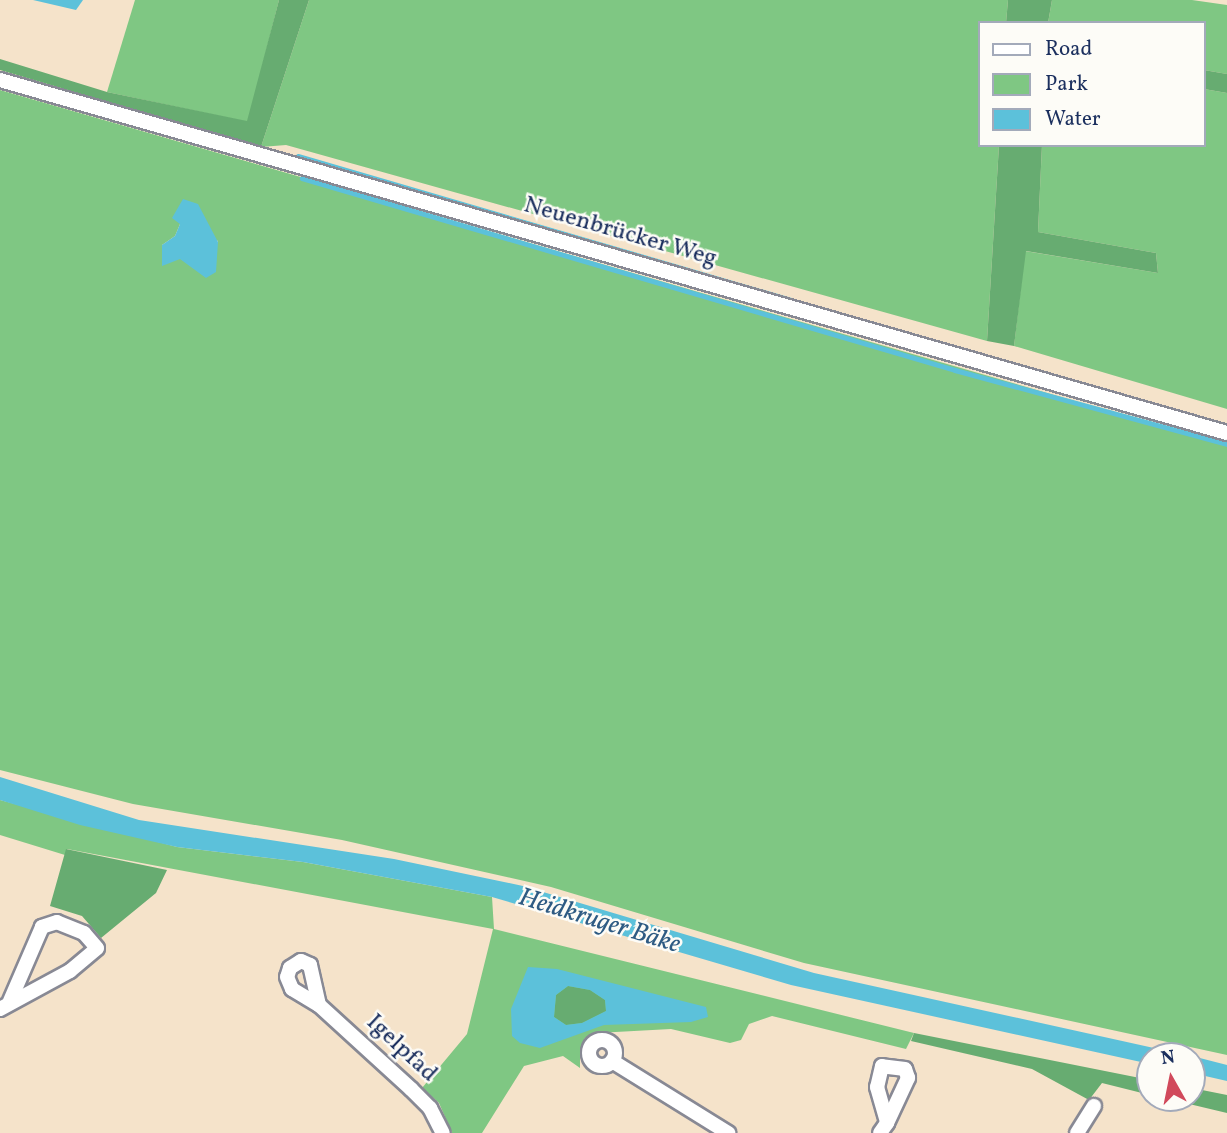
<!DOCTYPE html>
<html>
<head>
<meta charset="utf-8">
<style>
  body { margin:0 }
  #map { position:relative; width:1227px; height:1133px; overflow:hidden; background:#f5e3ca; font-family:Vollkorn,serif }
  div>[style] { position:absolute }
  .green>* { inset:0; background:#7fc783 }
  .forest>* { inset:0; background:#67ac71 }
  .water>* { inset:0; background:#5cc1da }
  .stream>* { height:4.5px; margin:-2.25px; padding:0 2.25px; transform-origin:2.25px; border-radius:2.25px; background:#5cc1da }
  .roads { filter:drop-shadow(2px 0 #888994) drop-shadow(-2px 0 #888994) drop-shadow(0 2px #888994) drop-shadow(0 -2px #888994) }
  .street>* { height:14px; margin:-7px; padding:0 7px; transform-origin:7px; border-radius:7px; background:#fff }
  .street>.ring { margin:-7px; padding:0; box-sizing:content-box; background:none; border:14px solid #fff; border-radius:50% }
  span { translate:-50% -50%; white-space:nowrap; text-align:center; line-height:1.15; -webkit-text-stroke:5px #fdfcf7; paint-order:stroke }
  .street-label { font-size:24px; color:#1b2f5e }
  .water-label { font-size:26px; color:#2e5b83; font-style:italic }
  .legend { position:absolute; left:978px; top:21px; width:228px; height:126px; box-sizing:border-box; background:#fdfcf7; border:2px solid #a3aaba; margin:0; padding:9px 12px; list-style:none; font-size:21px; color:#1b2f5e }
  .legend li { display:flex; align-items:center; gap:14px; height:35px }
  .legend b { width:35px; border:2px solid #a3aaba }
  .north { position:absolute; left:1136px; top:1042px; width:70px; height:70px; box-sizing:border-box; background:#fdfcf7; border:2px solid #a3aaba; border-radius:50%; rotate:351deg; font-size:19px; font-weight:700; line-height:28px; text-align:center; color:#1b2f5e }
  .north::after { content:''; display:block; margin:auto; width:24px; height:32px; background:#d1495b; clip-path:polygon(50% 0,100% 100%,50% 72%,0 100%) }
</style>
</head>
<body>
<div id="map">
  <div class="green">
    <div style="clip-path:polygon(135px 0,279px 0,248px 122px,107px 92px)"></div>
    <div style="clip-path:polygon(309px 0,1008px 0,1006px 23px,980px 23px,980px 145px,999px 145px,987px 341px,286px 145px,261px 147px)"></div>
    <div style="clip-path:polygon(1052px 0,1192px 0,1227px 5px,1227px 74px,1204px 70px,1204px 23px,1048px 23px)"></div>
    <div style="clip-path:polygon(1204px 89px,1227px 93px,1227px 409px,1014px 346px,1025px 251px,1158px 273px,1156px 253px,1038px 232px,1042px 145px,1204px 145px)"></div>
    <div style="clip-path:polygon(evenodd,0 90px,1227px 445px,1227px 1055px,804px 963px,551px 887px,342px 840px,133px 804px,0 770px,0 90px,180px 224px,218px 241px,206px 277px,162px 245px,175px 236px,180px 224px)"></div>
    <div style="clip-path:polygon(0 800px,177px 847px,303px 862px,492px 897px,494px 929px,914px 1033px,906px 1049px,772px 1016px,749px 1024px,741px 1040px,730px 1043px,671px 1029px,597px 1033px,585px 1038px,580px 1051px,580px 1068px,563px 1056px,524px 1066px,482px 1133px,452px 1133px,439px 1103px,422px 1088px,467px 1034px,493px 929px,67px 849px,65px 855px,0 835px)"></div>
  </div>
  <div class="forest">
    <div style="clip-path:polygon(279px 0,309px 0,261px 147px,0 70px,0 59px,107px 92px,247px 121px)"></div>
    <div style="clip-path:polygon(1008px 0,1052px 0,1048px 23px,1006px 23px)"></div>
    <div style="clip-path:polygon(1204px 70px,1227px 74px,1227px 93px,1204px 89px)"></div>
    <div style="clip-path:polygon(999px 145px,1042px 145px,1038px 232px,1156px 253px,1158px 273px,1026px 251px,1014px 346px,987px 341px)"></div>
    <div style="clip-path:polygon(66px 849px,167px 870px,156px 893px,101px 938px,82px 916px,50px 906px)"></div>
    <div style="clip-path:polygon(568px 986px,590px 990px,605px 1000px,606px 1011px,582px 1023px,566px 1025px,554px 1017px,556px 995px)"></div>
    <div style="clip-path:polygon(914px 1033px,1150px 1080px,1150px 1095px,1102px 1083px,1089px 1100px,1032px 1069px,911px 1041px)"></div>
    <div style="clip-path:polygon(1192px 1088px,1227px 1095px,1227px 1113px,1164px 1098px,1192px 1098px)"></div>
  </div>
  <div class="water">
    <div style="clip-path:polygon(33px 0,83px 0,76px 10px)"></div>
    <div style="clip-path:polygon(183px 199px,198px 204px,218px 242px,216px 272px,206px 278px,180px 259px,162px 266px,162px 245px,175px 236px,180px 224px,172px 218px)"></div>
    <div style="clip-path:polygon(0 777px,139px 820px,394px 859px,523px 886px,814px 973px,1190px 1056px,1150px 1056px,1150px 1064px,791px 985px,492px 897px,303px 862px,177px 847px,80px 825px,0 800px)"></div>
    <div style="clip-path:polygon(evenodd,528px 967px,557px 969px,706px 1007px,708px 1017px,691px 1022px,604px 1025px,540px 1048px,520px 1043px,512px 1036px,511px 1009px,528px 967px,568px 986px,590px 990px,605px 1000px,606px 1011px,582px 1023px,566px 1025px,554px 1017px,556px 995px,568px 986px)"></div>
    <div style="clip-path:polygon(1192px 1056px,1227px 1065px,1227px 1081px,1192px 1073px)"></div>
  </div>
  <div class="stream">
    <div style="left:298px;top:156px;width:514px;rotate:16.28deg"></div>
    <div style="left:302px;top:178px;width:681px;rotate:16.38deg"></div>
    <div style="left:955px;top:370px;width:282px;rotate:15.2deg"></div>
  </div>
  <div class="roads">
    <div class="street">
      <div style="left:0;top:80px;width:1277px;rotate:16.05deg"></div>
      <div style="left:319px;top:1005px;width:41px;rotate:-102.7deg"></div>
      <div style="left:310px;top:965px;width:10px;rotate:-156deg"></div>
      <div style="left:301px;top:961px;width:13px;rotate:148deg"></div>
      <div style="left:290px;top:968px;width:9px;rotate:108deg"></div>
      <div style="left:287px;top:977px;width:13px;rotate:67deg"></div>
      <div style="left:292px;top:989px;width:31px;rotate:31deg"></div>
      <div style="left:319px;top:1005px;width:125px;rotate:42.4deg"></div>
      <div style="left:411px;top:1089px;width:27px;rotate:45deg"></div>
      <div style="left:430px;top:1108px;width:28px;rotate:63deg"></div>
      <div style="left:0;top:1009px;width:80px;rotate:-28.5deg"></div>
      <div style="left:70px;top:971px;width:35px;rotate:-40deg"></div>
      <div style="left:97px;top:948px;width:20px;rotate:-131deg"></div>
      <div style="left:84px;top:933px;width:29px;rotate:-158deg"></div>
      <div style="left:57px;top:922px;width:16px;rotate:162deg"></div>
      <div style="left:42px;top:927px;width:81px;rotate:113.4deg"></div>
      <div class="ring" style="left:589px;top:1040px;width:12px;height:12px"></div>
      <div style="left:612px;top:1061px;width:137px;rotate:31.8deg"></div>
      <div style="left:880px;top:1133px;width:12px;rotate:-55deg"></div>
      <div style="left:887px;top:1123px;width:50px;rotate:-65deg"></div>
      <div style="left:908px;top:1078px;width:9px;rotate:-108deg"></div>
      <div style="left:905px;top:1069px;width:23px;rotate:-173deg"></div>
      <div style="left:882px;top:1066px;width:22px;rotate:103deg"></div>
      <div style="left:877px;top:1087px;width:37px;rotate:74deg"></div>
      <div style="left:1077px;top:1133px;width:32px;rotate:-58deg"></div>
    </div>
  </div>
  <div class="street-label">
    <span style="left:620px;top:233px;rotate:16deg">Neuenbrücker Weg</span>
    <span style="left:401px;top:1049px;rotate:43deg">Igelpfad</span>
  </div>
  <div class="water-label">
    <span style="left:599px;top:922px;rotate:17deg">Heidkruger Bäke</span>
  </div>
  <ul class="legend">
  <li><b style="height:9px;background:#fff"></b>Road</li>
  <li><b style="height:19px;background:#7fc783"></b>Park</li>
  <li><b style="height:19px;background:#5cc1da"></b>Water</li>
  </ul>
  <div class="north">N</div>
</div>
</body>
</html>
